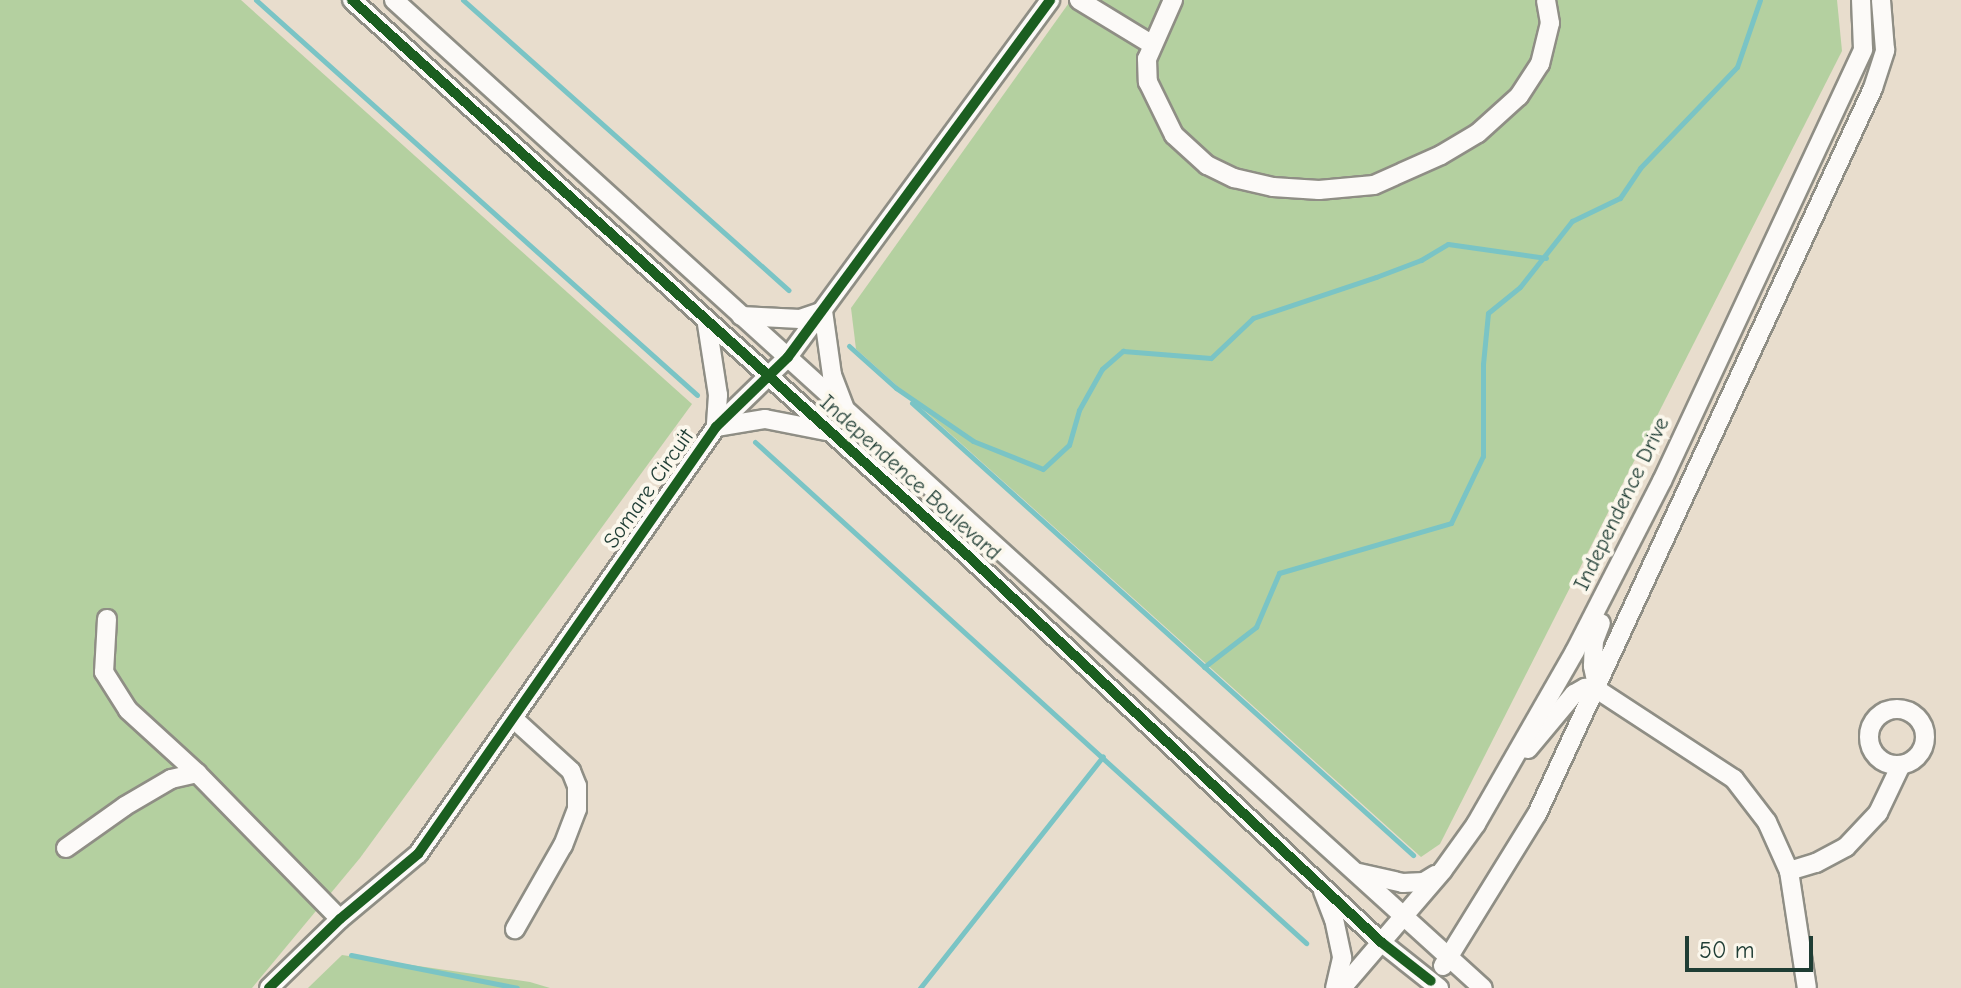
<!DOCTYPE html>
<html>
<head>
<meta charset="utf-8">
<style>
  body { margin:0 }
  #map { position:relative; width:1961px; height:988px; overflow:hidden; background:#e8ddcd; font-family:"Comic Neue",sans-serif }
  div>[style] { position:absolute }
  .green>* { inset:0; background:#b4d0a0 }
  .stream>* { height:5px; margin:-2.5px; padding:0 2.5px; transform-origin:2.5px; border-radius:2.5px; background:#7ac4c5 }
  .roads { filter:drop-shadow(2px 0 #8f8e85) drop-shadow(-2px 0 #8f8e85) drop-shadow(0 2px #8f8e85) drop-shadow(0 -2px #8f8e85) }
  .minor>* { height:18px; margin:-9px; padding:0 9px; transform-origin:9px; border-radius:9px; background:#fcfaf8 }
  .minor>.ring { margin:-9px; padding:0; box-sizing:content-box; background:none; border:18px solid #fcfaf8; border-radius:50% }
  .cycleway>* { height:10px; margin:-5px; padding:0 5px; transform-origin:5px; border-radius:5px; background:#1b5e20 }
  span { translate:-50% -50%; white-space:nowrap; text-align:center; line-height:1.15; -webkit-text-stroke:8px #fbf7ec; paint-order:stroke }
  .street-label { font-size:22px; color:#1f3d34 }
  .scale { position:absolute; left:1685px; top:936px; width:128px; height:36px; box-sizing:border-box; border:4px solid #1f3d34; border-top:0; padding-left:10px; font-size:24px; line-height:28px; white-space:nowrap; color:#1f3d34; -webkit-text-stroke:6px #fbf7ec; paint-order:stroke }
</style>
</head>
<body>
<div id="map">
  <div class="green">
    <div style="clip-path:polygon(0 0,241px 0,692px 404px,360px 858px,252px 988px,0 988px)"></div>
    <div style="clip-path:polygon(1071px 0,1837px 0,1842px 51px,1440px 844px,1421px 857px,856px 349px,851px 308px)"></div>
    <div style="clip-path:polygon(342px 955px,530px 982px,550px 988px,308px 988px)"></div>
  </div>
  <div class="stream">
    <div style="left:256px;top:0;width:592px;rotate:41.85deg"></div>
    <div style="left:463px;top:0;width:436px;rotate:41.7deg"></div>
    <div style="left:849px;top:346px;width:63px;rotate:41.8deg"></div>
    <div style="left:896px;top:388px;width:93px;rotate:34.5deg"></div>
    <div style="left:973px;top:441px;width:75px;rotate:21.8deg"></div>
    <div style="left:1043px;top:469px;width:35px;rotate:-43deg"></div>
    <div style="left:1069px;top:445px;width:36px;rotate:-74deg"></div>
    <div style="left:1079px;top:410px;width:47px;rotate:-60.7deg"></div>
    <div style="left:1102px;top:369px;width:28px;rotate:-41deg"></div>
    <div style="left:1123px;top:351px;width:88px;rotate:4.5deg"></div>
    <div style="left:1211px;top:358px;width:58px;rotate:-43.6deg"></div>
    <div style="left:1253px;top:318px;width:130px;rotate:-18.4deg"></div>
    <div style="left:1376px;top:277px;width:48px;rotate:-20.7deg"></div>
    <div style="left:1421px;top:260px;width:31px;rotate:-31deg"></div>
    <div style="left:1448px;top:244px;width:99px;rotate:8.1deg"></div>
    <div style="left:912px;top:403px;width:675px;rotate:42.06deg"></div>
    <div style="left:755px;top:442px;width:745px;rotate:42.28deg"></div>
    <div style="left:1204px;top:667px;width:66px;rotate:-37.6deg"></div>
    <div style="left:1256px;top:627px;width:59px;rotate:-66.9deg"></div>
    <div style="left:1279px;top:573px;width:179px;rotate:-16.2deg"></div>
    <div style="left:1451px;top:523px;width:74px;rotate:-64.5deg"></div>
    <div style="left:1483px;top:456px;width:92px;rotate:-90deg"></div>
    <div style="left:1483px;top:364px;width:51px;rotate:-84.4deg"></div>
    <div style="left:1488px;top:313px;width:41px;rotate:-39.1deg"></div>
    <div style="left:1520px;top:287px;width:84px;rotate:-51.8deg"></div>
    <div style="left:1572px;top:221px;width:53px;rotate:-25.6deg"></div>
    <div style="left:1620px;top:198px;width:36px;rotate:-56deg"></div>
    <div style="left:1640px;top:168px;width:140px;rotate:-46.2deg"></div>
    <div style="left:1737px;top:67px;width:71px;rotate:-71.1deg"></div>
    <div style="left:351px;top:955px;width:169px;rotate:11.2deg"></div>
    <div style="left:920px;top:988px;width:295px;rotate:-51.7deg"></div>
  </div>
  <div class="roads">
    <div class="minor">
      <div style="left:352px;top:0;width:828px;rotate:42.06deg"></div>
      <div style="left:967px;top:555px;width:567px;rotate:43.07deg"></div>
      <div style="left:1381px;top:942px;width:74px;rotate:38.4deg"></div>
      <div style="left:394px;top:0;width:1470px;rotate:42.22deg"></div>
      <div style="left:1079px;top:0;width:84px;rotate:31.4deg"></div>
      <div style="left:1173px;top:0;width:64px;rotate:113.8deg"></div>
      <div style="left:1147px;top:59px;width:23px;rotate:88deg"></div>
      <div style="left:1148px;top:82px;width:59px;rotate:63.9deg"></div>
      <div style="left:1174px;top:135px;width:45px;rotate:42.3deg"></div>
      <div style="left:1207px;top:165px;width:30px;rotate:26deg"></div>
      <div style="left:1234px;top:178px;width:40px;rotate:13deg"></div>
      <div style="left:1273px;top:187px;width:46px;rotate:3.7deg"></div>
      <div style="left:1319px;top:190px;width:55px;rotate:-5.2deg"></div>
      <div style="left:1374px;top:185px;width:73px;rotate:-24.1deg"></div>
      <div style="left:1441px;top:155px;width:43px;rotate:-30.7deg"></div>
      <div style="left:1478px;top:133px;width:55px;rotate:-42.1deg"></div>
      <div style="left:1519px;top:96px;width:38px;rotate:-57deg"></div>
      <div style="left:1540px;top:64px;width:42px;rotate:-76.3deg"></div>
      <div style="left:1550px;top:23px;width:23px;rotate:-100deg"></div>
      <div style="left:823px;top:311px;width:65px;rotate:82deg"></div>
      <div style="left:832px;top:375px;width:34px;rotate:69deg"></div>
      <div style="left:741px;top:316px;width:59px;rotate:2.9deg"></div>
      <div style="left:800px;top:319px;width:24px;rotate:-19deg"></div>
      <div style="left:707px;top:324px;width:72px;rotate:81.2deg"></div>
      <div style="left:718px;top:395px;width:32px;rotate:94deg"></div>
      <div style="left:716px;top:427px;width:50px;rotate:-9.3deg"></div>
      <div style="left:765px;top:419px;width:62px;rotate:11.1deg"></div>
      <div style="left:107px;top:619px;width:53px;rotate:93.2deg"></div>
      <div style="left:104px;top:672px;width:45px;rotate:57.7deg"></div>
      <div style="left:128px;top:710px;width:93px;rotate:42.4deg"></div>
      <div style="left:197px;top:773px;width:204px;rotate:45.6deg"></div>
      <div style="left:1598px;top:690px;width:25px;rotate:-102deg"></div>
      <div style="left:1593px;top:666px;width:25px;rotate:-88deg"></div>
      <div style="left:1594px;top:641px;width:19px;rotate:-69deg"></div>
      <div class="ring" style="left:1869px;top:709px;width:38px;height:38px"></div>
      <div style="left:515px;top:720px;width:76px;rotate:42.3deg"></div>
      <div style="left:571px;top:771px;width:16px;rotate:68deg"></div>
      <div style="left:577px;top:786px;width:23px;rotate:90deg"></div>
      <div style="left:577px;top:809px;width:39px;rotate:111deg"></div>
      <div style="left:563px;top:845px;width:97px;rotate:119.7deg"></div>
      <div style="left:1528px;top:749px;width:72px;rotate:-50.1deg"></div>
      <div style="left:1574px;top:694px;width:13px;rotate:-29deg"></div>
      <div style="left:1585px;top:688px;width:13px;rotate:9deg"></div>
      <div style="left:1598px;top:690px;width:163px;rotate:33.2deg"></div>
      <div style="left:1734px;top:779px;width:54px;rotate:52.5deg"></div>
      <div style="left:1767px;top:822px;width:54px;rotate:65.8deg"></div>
      <div style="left:1789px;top:871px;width:118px;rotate:81.3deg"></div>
      <div style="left:66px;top:848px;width:72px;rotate:-35.4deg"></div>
      <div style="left:125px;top:806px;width:53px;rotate:-30.4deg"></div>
      <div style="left:171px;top:779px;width:27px;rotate:-13deg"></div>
      <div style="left:1789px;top:871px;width:28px;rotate:-17deg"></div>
      <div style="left:1816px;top:863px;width:34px;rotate:-28deg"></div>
      <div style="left:1846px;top:847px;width:47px;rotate:-46.7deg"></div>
      <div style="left:1878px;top:813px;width:53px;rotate:-64.4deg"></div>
      <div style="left:1359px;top:873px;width:45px;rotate:12.8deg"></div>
      <div style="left:1403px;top:883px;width:21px;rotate:-3deg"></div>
      <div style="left:1424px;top:882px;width:13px;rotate:-32deg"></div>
      <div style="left:1323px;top:891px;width:30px;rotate:69deg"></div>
      <div style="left:1334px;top:919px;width:40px;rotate:78deg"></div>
      <div style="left:1342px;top:958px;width:31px;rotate:103deg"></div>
      <div style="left:1443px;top:966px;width:179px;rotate:-58.3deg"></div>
      <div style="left:1537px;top:814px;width:800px;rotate:-65.16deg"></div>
      <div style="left:1873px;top:88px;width:40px;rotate:-72deg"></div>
      <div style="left:1885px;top:50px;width:50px;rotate:-94.6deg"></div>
      <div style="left:269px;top:988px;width:99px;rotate:-44.2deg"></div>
      <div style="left:340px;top:919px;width:102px;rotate:-39.8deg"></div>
      <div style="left:418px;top:854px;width:521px;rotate:-55.09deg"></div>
      <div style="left:716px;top:427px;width:100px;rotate:-44.2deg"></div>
      <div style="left:788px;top:357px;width:443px;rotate:-53.7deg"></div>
      <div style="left:1342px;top:988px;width:155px;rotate:-49.4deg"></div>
      <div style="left:1443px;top:870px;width:57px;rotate:-54.3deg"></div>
      <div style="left:1476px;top:824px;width:199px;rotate:-60.2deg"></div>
      <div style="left:1575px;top:651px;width:191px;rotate:-62.9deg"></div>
      <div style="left:1662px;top:481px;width:476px;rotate:-65deg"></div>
      <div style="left:1863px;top:49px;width:49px;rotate:-92.3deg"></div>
    </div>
  </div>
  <div class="cycleway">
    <div style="left:352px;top:0;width:828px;rotate:42.06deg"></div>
    <div style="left:967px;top:555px;width:567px;rotate:43.07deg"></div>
    <div style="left:1381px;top:942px;width:63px;rotate:38deg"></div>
    <div style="left:269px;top:988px;width:99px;rotate:-44.2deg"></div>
    <div style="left:340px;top:919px;width:102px;rotate:-39.8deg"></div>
    <div style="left:418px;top:854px;width:521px;rotate:-55.09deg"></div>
    <div style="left:716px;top:427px;width:100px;rotate:-44.2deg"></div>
    <div style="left:788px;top:357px;width:443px;rotate:-53.7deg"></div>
  </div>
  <div class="street-label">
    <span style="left:910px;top:478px;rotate:42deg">Independence Boulevard</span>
    <span style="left:649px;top:489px;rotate:-55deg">Somare Circuit</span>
    <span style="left:1622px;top:504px;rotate:-64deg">Independence Drive</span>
  </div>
  <div class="scale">50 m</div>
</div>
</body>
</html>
